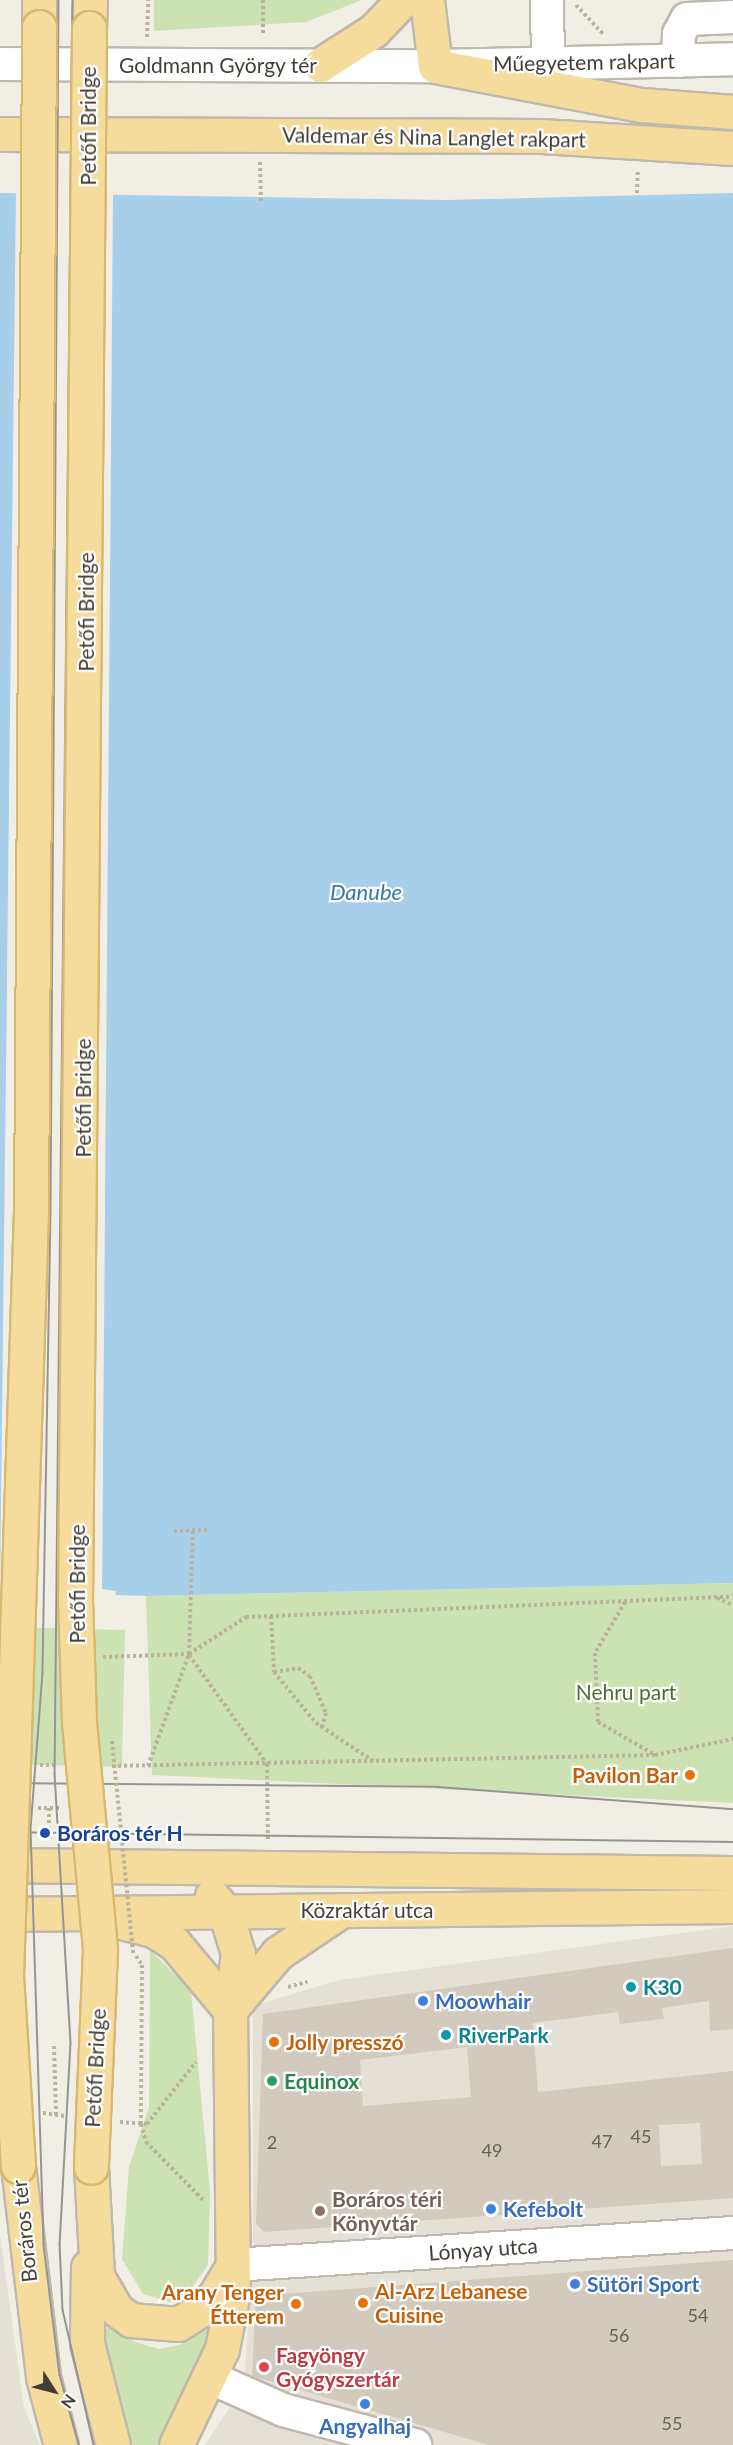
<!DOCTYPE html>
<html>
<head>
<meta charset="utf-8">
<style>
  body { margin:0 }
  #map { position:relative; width:733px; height:2445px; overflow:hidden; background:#f1eee6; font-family:Lato,sans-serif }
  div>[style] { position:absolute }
  .residential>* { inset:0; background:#e5e0d5 }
  .green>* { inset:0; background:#cde2b3 }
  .water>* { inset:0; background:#a8cfe9 }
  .pier>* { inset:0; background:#f1eee6 }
  .building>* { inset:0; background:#d2cabd }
  .path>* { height:4px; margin-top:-2px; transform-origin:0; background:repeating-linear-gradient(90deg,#bcb19c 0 3px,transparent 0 6px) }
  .roads { filter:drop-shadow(2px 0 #bfb8ad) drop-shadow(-2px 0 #bfb8ad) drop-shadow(0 2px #bfb8ad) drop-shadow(0 -2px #bfb8ad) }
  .minor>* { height:32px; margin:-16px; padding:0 16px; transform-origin:16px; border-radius:16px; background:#fff }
  .major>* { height:33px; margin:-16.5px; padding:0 16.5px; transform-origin:16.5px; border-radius:16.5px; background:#f5db9c }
  .tram>* { height:1.5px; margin:-0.75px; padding:0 0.75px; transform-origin:0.75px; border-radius:0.75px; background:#959595 }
  .path-bridge>* { height:4px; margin-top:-2px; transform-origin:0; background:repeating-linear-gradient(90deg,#bcb19c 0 3px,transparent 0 6px) }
  .bridges { filter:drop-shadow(2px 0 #d8b86e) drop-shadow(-2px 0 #d8b86e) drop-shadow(0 2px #d8b86e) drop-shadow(0 -2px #d8b86e) }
  .major-bridge>* { height:33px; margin:-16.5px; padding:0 16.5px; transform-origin:16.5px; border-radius:16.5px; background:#f5db9c }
  .dots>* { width:16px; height:16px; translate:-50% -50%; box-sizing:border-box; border:3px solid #fff; border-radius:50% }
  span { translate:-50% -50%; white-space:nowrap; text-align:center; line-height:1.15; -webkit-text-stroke:4.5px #fff; paint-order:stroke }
  .number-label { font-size:18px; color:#686158 }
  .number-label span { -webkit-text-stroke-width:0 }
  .street-label { font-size:21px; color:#443e36 }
  .park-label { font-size:21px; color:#48702f }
  .food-label { font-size:21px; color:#c56008; font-weight:700 }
  .right { translate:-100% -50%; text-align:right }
  .left { translate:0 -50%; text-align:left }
  .transit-label { font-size:21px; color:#164399; font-weight:700 }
  .culture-label { font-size:21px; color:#0d838f; font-weight:700 }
  .shop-label { font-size:21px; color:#366cbe; font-weight:700 }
  .leisure-label { font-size:21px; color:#27864d; font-weight:700 }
  .education-label { font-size:21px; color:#785e54; font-weight:700 }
  .health-label { font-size:21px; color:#be3a42; font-weight:700 }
  .water-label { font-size:22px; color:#3978a5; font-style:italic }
  .north { position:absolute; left:24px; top:2361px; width:60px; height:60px; -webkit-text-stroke:4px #fff; paint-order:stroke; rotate:126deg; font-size:16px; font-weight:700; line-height:24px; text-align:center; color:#443e36 }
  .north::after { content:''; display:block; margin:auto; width:21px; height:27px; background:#443e36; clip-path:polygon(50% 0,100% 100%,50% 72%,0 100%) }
</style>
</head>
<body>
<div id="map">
  <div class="residential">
    <div style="clip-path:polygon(733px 1926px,733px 2445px,205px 2445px,244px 2386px,253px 2246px,253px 2006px,339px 1980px)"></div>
    <div style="clip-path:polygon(0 2235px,24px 2408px,40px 2445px,0 2445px)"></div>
  </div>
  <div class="green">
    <div style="clip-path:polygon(154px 0,362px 0,306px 22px,154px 31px)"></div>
    <div style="clip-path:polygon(733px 1583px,733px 1803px,152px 1775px,146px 1596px)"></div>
    <div style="clip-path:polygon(2px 1627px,125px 1630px,122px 1767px,0 1764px)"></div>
    <div style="clip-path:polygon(150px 1950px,191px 1990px,210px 2192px,208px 2265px,186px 2296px,170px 2302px,143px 2294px,122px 2259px,129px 2167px,149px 2107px)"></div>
    <div style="clip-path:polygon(222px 2322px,164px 2445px,130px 2445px,96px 2338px,113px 2324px,135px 2342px,159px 2349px,179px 2345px)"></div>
  </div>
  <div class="water">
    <div style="clip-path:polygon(0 193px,447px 200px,733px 193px,733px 1583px,146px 1596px,0 1591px)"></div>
  </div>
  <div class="pier">
    <div style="clip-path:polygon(16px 190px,113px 192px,102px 1589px,116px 1591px,115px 1598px,0 1594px)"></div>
  </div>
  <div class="building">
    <div style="clip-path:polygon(evenodd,733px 1948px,733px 2029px,710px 2031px,709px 2001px,662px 2008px,664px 2019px,620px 2024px,618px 2012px,533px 2023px,538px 2092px,733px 2071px,733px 2198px,264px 2232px,256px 2224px,263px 2014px,733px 1948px,467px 2047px,471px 2097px,363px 2106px,360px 2060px,467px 2047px,733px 1948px,700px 2123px,702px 2164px,661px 2166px,659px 2125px,700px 2123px)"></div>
    <div style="clip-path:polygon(733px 2260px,733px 2445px,489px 2445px,252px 2376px,256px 2296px)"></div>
  </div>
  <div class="path">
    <div style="left:263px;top:0;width:36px;rotate:90deg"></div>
    <div style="left:576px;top:5px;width:40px;rotate:47deg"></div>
    <div style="left:147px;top:37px;width:37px;rotate:-88deg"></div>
    <div style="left:260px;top:162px;width:41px;rotate:88.6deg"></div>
    <div style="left:637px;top:193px;width:23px;rotate:-88deg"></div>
    <div style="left:174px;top:1531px;width:36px;rotate:-2deg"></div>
    <div style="left:717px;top:1598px;width:17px;rotate:24deg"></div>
    <div style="left:625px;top:1602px;width:59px;rotate:120.5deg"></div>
    <div style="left:595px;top:1653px;width:69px;rotate:87.5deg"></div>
    <div style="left:598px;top:1722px;width:66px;rotate:30.1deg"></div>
    <div style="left:271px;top:1616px;width:56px;rotate:86.9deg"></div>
    <div style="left:274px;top:1672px;width:66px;rotate:50.5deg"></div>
    <div style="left:316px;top:1723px;width:69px;rotate:33.7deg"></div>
    <div style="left:189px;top:1655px;width:134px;rotate:54.4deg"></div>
    <div style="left:267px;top:1764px;width:77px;rotate:89.3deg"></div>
    <div style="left:103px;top:1657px;width:86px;rotate:-2deg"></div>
    <div style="left:189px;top:1654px;width:68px;rotate:-33deg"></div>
    <div style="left:246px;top:1617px;width:487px;rotate:-2.4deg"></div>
    <div style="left:274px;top:1672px;width:24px;rotate:-9deg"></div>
    <div style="left:298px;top:1668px;width:14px;rotate:34deg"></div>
    <div style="left:310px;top:1676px;width:40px;rotate:66.6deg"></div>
    <div style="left:326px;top:1713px;width:15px;rotate:106deg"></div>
    <div style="left:40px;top:1765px;width:16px"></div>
    <div style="left:112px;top:1766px;width:543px;rotate:-1.16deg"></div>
    <div style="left:655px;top:1755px;width:80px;rotate:-11.6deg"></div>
    <div style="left:148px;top:1766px;width:119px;rotate:-69.9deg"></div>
    <div style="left:189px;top:1654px;width:124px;rotate:-88.2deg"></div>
    <div style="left:38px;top:1808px;width:23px"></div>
    <div style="left:49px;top:1808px;width:22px;rotate:90deg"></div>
    <div style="left:136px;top:1956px;width:11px;rotate:56deg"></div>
    <div style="left:142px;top:1965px;width:159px;rotate:90.4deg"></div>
    <div style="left:141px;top:2124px;width:19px;rotate:74deg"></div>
    <div style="left:146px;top:2142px;width:83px;rotate:45.5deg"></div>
    <div style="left:288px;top:1987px;width:20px;rotate:-15deg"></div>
    <div style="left:54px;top:2046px;width:69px;rotate:88.3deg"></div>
    <div style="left:43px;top:2113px;width:22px;rotate:8deg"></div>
    <div style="left:120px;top:2122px;width:27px;rotate:4deg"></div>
    <div style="left:147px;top:2124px;width:79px;rotate:-51.7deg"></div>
  </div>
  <div class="roads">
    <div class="minor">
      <div style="left:547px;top:0;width:61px;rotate:89.1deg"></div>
      <div style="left:678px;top:61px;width:27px;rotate:-88deg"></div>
      <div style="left:679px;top:34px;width:17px;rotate:-62deg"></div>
      <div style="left:687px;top:19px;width:46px;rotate:-2.5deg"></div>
      <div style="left:0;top:64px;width:435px;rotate:0.3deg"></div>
      <div style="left:435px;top:66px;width:298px;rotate:-1.3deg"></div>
      <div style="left:233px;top:2265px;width:501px;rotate:-3.66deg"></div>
      <div style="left:209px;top:2377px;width:81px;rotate:24deg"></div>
      <div style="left:283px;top:2410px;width:137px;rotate:14.9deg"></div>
    </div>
    <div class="major">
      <div style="left:39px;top:0;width:27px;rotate:90deg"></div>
      <div style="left:427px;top:0;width:66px;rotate:83.1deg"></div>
      <div style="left:435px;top:66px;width:211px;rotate:10.7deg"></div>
      <div style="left:642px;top:105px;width:91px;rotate:4.4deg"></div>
      <div style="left:89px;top:28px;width:28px;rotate:-88deg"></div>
      <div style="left:320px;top:65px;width:63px;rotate:-32.7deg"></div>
      <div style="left:373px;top:31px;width:43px;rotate:-45.9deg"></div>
      <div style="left:0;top:134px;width:542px;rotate:0.21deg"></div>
      <div style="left:542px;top:136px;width:191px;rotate:3.6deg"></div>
      <div style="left:0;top:1865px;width:733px;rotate:0.63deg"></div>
      <div style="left:0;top:1914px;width:733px;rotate:-0.63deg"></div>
      <div style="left:117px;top:1921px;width:37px;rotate:14deg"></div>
      <div style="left:153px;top:1930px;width:25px;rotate:32deg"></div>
      <div style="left:174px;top:1943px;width:87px;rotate:50.1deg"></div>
      <div style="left:233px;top:2006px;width:70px;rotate:-49.7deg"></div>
      <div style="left:278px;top:1953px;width:77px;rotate:-33.9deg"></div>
      <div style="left:18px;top:2166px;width:212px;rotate:83.2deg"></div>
      <div style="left:43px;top:2377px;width:70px;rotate:75.2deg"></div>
      <div style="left:91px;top:2167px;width:109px;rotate:86.8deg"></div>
      <div style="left:97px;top:2276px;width:39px;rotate:60deg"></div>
      <div style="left:117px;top:2310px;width:17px;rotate:36deg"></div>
      <div style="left:131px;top:2320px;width:47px;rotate:4.9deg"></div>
      <div style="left:178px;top:2324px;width:36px;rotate:-32deg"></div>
      <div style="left:209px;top:2305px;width:42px;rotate:-58.6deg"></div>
      <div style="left:88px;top:2267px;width:76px;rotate:90.8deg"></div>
      <div style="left:87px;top:2343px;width:105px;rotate:75.7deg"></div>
      <div style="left:176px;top:2445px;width:106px;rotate:-64.4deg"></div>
      <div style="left:222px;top:2349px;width:58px;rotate:-79.1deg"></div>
      <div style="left:233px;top:2292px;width:282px;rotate:-90.6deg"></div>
      <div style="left:230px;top:2010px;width:57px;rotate:-81.9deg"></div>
      <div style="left:238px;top:1954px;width:45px;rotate:-106.8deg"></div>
      <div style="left:225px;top:1911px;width:20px;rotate:-131deg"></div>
    </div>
  </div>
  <div class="tram">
    <div style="left:59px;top:0;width:1211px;rotate:90.38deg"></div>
    <div style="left:51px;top:1211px;width:462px;rotate:91deg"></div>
    <div style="left:43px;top:1673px;width:155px;rotate:94.4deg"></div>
    <div style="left:31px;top:1828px;width:417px;rotate:88.2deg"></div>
    <div style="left:44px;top:2245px;width:131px;rotate:83deg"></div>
    <div style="left:60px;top:2375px;width:73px;rotate:74.8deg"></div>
    <div style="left:73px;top:0;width:1774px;rotate:90.58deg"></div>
    <div style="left:55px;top:1774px;width:269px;rotate:86.6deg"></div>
    <div style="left:71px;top:2043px;width:201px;rotate:93.1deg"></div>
    <div style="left:60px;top:2244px;width:66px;rotate:87.4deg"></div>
    <div style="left:63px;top:2310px;width:139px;rotate:77.1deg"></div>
    <div style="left:0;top:1783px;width:438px;rotate:0.5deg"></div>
    <div style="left:438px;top:1787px;width:296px;rotate:4.3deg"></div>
    <div style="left:0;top:1832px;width:733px;rotate:0.78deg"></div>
  </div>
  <div class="path-bridge">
    <div style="left:112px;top:1741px;width:213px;rotate:84.3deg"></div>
    <div style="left:49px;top:1830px;width:10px;rotate:84deg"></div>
  </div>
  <div class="bridges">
    <div class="major-bridge">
      <div style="left:89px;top:28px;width:1572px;rotate:90.51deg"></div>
      <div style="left:75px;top:1600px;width:122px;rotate:88.1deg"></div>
      <div style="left:79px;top:1722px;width:229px;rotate:84.7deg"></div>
      <div style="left:100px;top:1950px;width:217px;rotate:92.4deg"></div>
      <div style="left:18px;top:2166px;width:190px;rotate:-93.6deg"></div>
      <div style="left:6px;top:1976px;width:765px;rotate:-88.13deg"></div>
      <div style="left:31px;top:1211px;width:1184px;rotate:-89.61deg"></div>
    </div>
  </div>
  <div class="dots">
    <div style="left:690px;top:1775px;background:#e8710a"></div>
    <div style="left:45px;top:1833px;background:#1a4fb4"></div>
    <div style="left:631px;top:1987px;background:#0f9aa8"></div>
    <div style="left:423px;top:2001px;background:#3f7fe0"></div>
    <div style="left:446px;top:2035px;background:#0f9aa8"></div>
    <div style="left:274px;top:2042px;background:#e8710a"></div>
    <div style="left:272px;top:2081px;background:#2e9e5b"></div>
    <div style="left:491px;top:2209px;background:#3f7fe0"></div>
    <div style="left:320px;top:2211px;background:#8d6e63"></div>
    <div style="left:575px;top:2284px;background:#3f7fe0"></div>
    <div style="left:363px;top:2303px;background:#e8710a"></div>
    <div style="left:296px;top:2304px;background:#e8710a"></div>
    <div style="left:264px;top:2367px;background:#e0444e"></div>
    <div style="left:365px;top:2404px;background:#3f7fe0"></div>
  </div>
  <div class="number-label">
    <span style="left:641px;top:2136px">45</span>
    <span style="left:602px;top:2141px">47</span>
    <span style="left:272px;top:2142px">2</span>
    <span style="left:492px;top:2150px">49</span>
    <span style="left:698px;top:2315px">54</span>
    <span style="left:619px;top:2335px">56</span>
    <span style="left:672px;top:2423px">55</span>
  </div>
  <div class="street-label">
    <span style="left:584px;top:62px;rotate:-1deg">Műegyetem rakpart</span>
    <span style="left:218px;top:65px">Goldmann György tér</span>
    <span style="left:88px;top:126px;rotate:-90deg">Petőfi Bridge</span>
    <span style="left:434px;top:137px;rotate:1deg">Valdemar és Nina Langlet rakpart</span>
    <span style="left:86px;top:612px;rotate:-90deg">Petőfi Bridge</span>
    <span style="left:83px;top:1098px;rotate:-90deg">Petőfi Bridge</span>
    <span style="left:77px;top:1584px;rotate:-90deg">Petőfi Bridge</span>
    <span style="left:367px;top:1910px">Közraktár utca</span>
    <span style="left:95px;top:2068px;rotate:-87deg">Petőfi Bridge</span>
    <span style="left:24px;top:2231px;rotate:-96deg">Boráros tér</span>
    <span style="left:483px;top:2249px;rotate:-4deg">Lónyay utca</span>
  </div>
  <div class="park-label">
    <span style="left:626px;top:1692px">Nehru part</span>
  </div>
  <div class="food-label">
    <span class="right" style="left:678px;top:1775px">Pavilon Bar</span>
    <span class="left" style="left:286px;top:2042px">Jolly presszó</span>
    <span class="left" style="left:375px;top:2303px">Al-Arz Lebanese<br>Cuisine</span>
    <span class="right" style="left:284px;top:2304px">Arany Tenger<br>Étterem</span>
  </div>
  <div class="transit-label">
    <span class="left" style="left:57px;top:1833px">Boráros tér H</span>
  </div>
  <div class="culture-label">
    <span class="left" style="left:643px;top:1987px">K30</span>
    <span class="left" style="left:458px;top:2035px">RiverPark</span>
  </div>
  <div class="shop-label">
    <span class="left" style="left:435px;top:2001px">Moowhair</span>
    <span class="left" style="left:503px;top:2209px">Kefebolt</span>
    <span class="left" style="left:587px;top:2284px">Sütöri Sport</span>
    <span style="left:365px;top:2426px">Angyalhaj</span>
  </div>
  <div class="leisure-label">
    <span class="left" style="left:284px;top:2081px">Equinox</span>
  </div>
  <div class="education-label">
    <span class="left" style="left:332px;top:2211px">Boráros téri<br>Könyvtár</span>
  </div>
  <div class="health-label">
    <span class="left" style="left:276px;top:2367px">Fagyöngy<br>Gyógyszertár</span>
  </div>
  <div class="water-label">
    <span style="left:366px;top:892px">Danube</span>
  </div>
  <div class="north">N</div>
</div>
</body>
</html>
